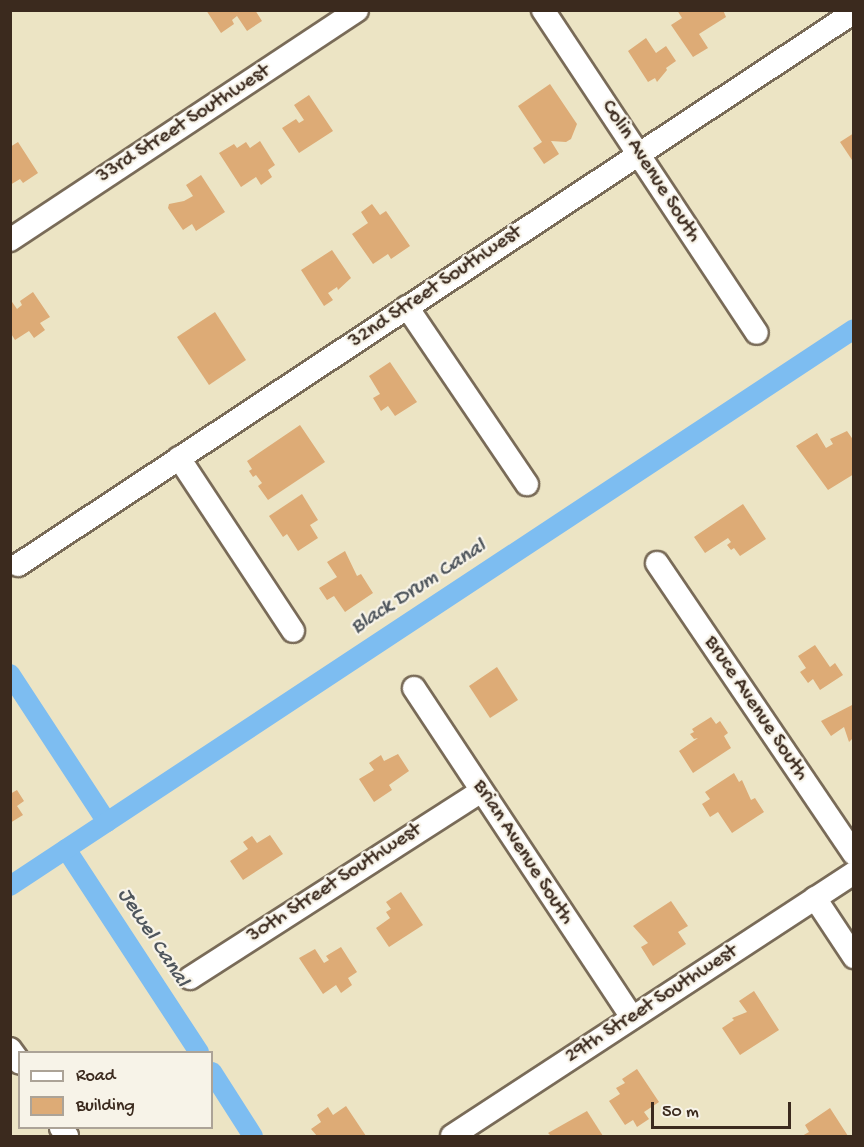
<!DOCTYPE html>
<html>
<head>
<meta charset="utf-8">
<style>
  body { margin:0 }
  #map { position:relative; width:864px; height:1147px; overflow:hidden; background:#ece4c4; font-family:"Gochi Hand",sans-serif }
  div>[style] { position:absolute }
  .canal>* { height:20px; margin:-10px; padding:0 10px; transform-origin:10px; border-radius:10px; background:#7dbdf1 }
  .building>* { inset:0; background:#ddab76 }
  .roads { filter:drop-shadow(2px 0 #796b58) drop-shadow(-2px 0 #796b58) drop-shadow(0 2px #796b58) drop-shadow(0 -2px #796b58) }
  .minor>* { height:22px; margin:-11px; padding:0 11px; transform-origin:11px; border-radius:11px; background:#fff }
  span { translate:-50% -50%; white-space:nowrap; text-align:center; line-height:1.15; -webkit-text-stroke:4.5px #f7f3e8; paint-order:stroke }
  .street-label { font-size:21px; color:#3b2a1e }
  .water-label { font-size:22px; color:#4f565d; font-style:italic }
  .frame { position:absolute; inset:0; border:12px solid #3b2a1e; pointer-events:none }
  .legend { position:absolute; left:18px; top:1051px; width:195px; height:78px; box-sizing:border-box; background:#f7f3e8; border:2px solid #aca397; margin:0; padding:8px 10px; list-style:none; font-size:18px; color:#3b2a1e }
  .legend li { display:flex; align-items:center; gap:12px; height:30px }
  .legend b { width:30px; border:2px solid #aca397 }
  .scale { position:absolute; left:651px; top:1102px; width:140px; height:27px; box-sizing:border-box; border:3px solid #3b2a1e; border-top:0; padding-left:8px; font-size:18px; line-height:21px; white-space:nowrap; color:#3b2a1e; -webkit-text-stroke:4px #f7f3e8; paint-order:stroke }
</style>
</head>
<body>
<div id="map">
  <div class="canal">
    <div style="left:10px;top:674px;width:177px;rotate:56.8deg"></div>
    <div style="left:66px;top:849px;width:243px;rotate:56.8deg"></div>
    <div style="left:10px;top:886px;width:1011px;rotate:-33.42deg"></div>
    <div style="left:212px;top:1072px;width:76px;rotate:57.4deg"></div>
  </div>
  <div class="building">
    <div style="clip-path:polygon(206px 10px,255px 10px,262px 21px,247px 31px,237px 16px,232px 20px,234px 24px,221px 33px)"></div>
    <div style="clip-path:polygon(677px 10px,723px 10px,726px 17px,699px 34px,708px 48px,693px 57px,671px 25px,682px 18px)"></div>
    <div style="clip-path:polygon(646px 38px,656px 53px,666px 46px,676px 61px,666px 68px,667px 70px,657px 82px,655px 78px,648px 82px,628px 51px)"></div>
    <div style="clip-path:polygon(550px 84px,577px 124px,571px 139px,566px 142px,551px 141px,559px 154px,544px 164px,533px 148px,542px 142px,518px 106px)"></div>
    <div style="clip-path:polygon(309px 95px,333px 131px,299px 153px,282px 128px,296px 119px,299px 123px,304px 120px,294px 105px)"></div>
    <div style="clip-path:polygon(854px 133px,854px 163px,840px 142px)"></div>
    <div style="clip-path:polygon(260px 141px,275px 165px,268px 170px,272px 177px,261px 185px,256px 177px,241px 187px,219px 153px,234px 144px,237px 148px,246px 142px,250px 148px)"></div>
    <div style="clip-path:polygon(18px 142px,38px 173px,23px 183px,20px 179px,10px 185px,10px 147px)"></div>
    <div style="clip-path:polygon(201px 175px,225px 212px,196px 231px,192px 224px,183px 230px,168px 208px,169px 204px,184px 201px,193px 196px,186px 185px)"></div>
    <div style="clip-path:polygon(372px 204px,380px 215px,386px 211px,410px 246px,391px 259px,388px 254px,373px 264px,352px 234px,368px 223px,361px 212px)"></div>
    <div style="clip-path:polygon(332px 250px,351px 278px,338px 290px,337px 287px,328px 293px,333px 300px,324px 306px,301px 270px)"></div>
    <div style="clip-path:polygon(33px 292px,50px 317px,40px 323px,45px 330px,34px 338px,29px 331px,15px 340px,10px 332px,10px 299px,17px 309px,22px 305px,20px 301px)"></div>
    <div style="clip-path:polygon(215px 312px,246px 360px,209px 385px,177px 337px)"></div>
    <div style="clip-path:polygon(390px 362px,417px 402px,395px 416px,388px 406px,381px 411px,373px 398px,380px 394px,369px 376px)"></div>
    <div style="clip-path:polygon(300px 425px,325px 462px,268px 500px,258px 486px,262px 483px,256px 475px,253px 477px,249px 471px,252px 469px,247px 461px)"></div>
    <div style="clip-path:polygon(847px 431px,854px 441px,854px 474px,828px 490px,796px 446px,817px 433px,826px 448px,833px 444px,830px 439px)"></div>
    <div style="clip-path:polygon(302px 494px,318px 520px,310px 525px,318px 538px,298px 551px,287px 534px,283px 537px,269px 516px)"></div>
    <div style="clip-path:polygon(743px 504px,766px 539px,740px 556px,734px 548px,731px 550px,727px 545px,731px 542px,728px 538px,705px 553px,694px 537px)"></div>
    <div style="clip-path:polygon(345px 551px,357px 576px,361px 574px,373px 593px,345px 612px,334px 596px,327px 600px,319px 588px,337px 577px,327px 562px)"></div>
    <div style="clip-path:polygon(815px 645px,830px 667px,835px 663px,843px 675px,820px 690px,813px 679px,808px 683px,800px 672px,806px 668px,798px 656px)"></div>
    <div style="clip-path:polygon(497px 667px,518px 700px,490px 718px,469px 686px)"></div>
    <div style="clip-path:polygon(854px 704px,854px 742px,852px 739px,849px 742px,844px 727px,831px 736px,821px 721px)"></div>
    <div style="clip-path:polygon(711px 717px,716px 724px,720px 721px,728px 733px,724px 736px,731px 748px,693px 773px,679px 751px,698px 738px,694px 739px,690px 734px,694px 732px,692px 729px)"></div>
    <div style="clip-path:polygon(398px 754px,409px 771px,389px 785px,392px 790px,374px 802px,359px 779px,374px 770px,369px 763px,381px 755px,384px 761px)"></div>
    <div style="clip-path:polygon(734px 773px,739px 782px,742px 780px,751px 800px,755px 798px,764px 812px,732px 833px,718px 812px,710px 817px,702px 804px,710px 799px,705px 792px)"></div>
    <div style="clip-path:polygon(17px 790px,24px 801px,17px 806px,23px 815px,10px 823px,10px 794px)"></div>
    <div style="clip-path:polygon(270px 835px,283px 854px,243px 880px,230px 861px,248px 849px,243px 842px,252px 836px,257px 843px)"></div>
    <div style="clip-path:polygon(401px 892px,423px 925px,389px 947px,376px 928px,390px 918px,386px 912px,391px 909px,386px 902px)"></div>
    <div style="clip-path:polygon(671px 901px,688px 926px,678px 932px,686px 944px,653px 966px,641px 947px,648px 943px,633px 926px)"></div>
    <div style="clip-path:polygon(341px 947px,357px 972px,348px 978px,352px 985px,341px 993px,336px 985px,323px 994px,299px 958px,315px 949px,324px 963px,329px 960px,326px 956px)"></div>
    <div style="clip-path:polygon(754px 991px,779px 1030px,740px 1055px,722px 1028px,734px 1020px,732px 1018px,747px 1012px,739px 1001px)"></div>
    <div style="clip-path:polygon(637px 1069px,659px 1102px,644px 1112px,649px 1119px,637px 1127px,633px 1120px,625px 1125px,609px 1101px,620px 1094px,616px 1088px,625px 1083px,622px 1079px)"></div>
    <div style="clip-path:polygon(346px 1106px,366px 1136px,317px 1136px,311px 1129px,321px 1122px,317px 1115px,328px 1107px,333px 1115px)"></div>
    <div style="clip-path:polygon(830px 1108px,848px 1136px,802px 1136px,809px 1132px,805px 1125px)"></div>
    <div style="clip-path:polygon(587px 1111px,603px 1136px,551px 1136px,548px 1133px)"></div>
  </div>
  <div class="roads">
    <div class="minor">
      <div style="left:543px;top:10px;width:387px;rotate:56.5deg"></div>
      <div style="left:10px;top:240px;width:416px;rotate:-33.5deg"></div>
      <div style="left:407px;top:307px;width:214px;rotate:55.9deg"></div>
      <div style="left:179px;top:458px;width:207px;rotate:56.6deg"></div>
      <div style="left:657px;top:563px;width:351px;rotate:55.9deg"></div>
      <div style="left:18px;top:565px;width:1002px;rotate:-33.48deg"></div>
      <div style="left:414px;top:688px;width:395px;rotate:56.5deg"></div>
      <div style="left:815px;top:898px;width:71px;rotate:56.5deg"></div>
      <div style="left:190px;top:978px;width:346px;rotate:-32.7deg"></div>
      <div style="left:10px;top:1049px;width:17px;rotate:54deg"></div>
      <div style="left:61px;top:1128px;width:10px;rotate:53deg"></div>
      <div style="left:452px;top:1136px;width:480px;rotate:-33.2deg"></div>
    </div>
  </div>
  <div class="street-label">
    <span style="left:184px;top:125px;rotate:-33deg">33rd Street Southwest</span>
    <span style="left:650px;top:172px;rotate:57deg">Colin Avenue South</span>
    <span style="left:436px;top:288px;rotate:-34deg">32nd Street Southwest</span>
    <span style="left:755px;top:709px;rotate:56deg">Bruce Avenue South</span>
    <span style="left:522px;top:853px;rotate:57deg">Brian Avenue South</span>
    <span style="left:335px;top:884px;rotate:-33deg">30th Street Southwest</span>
    <span style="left:652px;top:1005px;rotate:-33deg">29th Street Southwest</span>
  </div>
  <div class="water-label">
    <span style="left:419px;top:588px;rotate:-33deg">Black Drum Canal</span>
    <span style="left:152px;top:938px;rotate:57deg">Jewel Canal</span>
  </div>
  <div class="frame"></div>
  <ul class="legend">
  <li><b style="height:8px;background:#fff"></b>Road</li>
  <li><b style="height:16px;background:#ddab76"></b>Building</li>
  </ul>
  <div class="scale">50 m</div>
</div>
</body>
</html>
